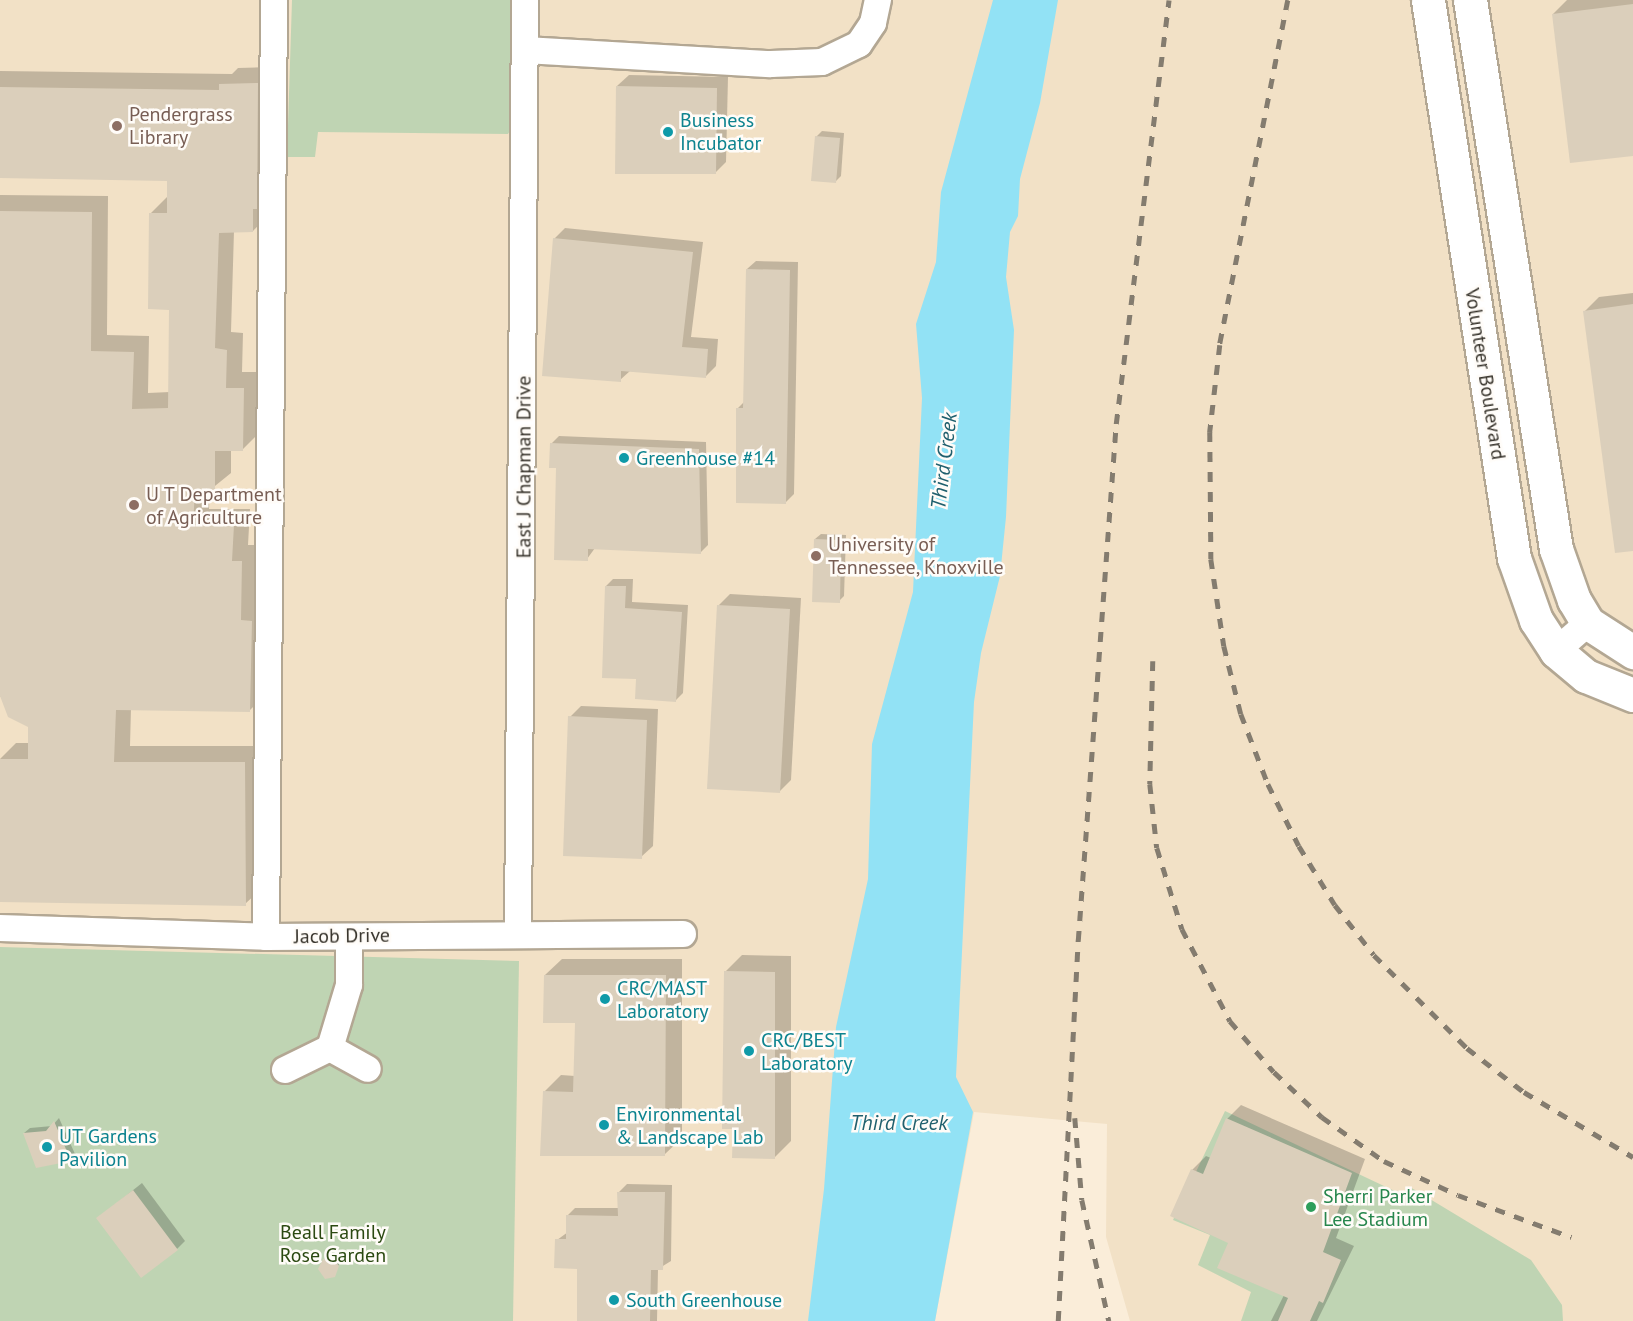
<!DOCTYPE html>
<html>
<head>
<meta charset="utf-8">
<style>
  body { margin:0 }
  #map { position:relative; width:1633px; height:1321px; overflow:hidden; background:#faedd9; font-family:"PT Sans",sans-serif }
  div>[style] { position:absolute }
  .built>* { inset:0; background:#f2e1c6 }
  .green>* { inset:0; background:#bfd4b3 }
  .water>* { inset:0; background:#92e2f5 }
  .shadow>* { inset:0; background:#0003 }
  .building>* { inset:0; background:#dbcfbb }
  .roads { filter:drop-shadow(2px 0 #b3a793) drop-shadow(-2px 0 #b3a793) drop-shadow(0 2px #b3a793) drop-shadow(0 -2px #b3a793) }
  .street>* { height:26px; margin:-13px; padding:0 13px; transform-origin:13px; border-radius:13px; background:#fff }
  .secondary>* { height:33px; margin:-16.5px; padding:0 16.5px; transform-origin:16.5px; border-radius:16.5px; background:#fff }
  .rail>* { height:4.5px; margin-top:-2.25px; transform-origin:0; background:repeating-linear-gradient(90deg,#847c6f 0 10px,transparent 0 20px) }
  .dots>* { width:16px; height:16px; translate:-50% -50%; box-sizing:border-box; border:3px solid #fffcf8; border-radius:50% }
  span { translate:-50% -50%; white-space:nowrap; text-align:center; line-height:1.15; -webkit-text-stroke:5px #fffcf8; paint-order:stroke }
  .education-label { font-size:20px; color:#785e54 }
  .left { translate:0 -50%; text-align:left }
  .culture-label { font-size:20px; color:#0d838f }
  .street-label { font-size:20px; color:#37332b }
  .leisure-label { font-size:20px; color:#27864d }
  .park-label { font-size:20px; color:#2b4911 }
  .water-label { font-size:21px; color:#20606e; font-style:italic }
</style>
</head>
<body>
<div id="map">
  <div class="built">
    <div style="clip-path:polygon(0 0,1633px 0,1633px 1321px,1130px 1321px,1106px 1237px,1107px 1124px,974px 1112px,935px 1321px,0 1321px)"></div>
  </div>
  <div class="green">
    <div style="clip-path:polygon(292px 0,512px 0,515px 123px,508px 134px,318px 132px,315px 157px,287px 157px)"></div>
    <div style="clip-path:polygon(0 947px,519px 961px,513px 1321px,0 1321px)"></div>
    <div style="clip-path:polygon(1225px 1111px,1401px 1194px,1410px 1187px,1531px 1260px,1562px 1305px,1563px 1321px,1241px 1321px,1251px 1292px,1198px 1265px,1210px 1235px,1173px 1220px)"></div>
  </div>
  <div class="water">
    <div style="clip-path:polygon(993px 0,1058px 0,1040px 103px,1020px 179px,1018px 216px,1010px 232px,1006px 277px,1014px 330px,1006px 517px,1000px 576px,981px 653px,974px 702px,956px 1077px,973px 1112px,935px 1321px,808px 1321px,824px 1189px,836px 1027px,868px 879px,872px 744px,913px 592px,922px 398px,916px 324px,936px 262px,941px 192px)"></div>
  </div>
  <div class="shadow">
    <div style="clip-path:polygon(1567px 0,1633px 0,1633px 154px,1553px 14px)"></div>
    <div style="clip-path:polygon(274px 67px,269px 214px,253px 231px,234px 231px,231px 332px,243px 333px,242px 372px,260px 372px,259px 433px,243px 449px,231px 449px,231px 473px,210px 490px,209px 509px,250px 509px,248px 545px,258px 545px,266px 694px,250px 710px,131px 708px,130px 746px,261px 746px,262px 888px,245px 904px,0 900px,0 759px,16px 743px,29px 743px,29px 726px,0 696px,0 195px,108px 196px,107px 335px,149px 336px,148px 393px,170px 392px,171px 309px,151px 213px,168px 196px,169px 179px,0 177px,0 71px,232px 74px,238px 68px)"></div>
    <div style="clip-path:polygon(629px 75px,728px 77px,726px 162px,715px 173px,617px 86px)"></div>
    <div style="clip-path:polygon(822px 131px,844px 133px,841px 176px,836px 181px,816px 137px)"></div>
    <div style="clip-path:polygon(565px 228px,703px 242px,691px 337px,718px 339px,716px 366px,705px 377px,630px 371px,620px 380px,554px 239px)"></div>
    <div style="clip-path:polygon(756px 261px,798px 262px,794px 494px,786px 502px,737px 409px,745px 401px,747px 269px)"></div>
    <div style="clip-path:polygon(1633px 293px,1633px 550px,1585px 311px,1599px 297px)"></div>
    <div style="clip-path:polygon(559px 436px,706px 442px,708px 545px,700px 553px,595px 548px,587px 559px,551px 444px)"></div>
    <div style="clip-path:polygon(821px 534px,846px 535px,844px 596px,839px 601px,815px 539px)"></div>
    <div style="clip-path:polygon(613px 579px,633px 579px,632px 602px,688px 605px,683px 693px,675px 701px,638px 678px,606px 586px)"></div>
    <div style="clip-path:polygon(730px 594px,801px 598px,791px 780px,780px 791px,719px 605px)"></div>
    <div style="clip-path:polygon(581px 706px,658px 709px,653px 846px,641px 857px,570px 717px)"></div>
    <div style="clip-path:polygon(742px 955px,791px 956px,791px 1141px,775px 1157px,735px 1128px,726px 971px)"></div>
    <div style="clip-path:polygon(562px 959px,682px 959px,682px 1138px,665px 1154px,544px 1092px,561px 1075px,575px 1076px,577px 1021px,545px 975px)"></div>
    <div style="clip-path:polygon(1241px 1105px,1365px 1159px,1336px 1238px,1354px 1246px,1317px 1321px,1271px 1321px,1284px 1295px,1230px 1242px,1192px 1170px,1206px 1156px,1211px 1158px,1227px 1119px)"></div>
    <div style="clip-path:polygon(59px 1118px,75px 1154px,70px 1159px,24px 1133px,30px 1128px,52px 1126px)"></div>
    <div style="clip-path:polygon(142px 1183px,185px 1241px,177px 1249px,98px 1218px)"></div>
    <div style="clip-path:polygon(627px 1184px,672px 1185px,671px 1261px,658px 1269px,657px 1321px,578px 1321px,579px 1267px,557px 1240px,568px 1232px,567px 1216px,575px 1208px,619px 1208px,619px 1192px)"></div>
    <div style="clip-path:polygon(327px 1257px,336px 1257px,340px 1262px,334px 1275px,325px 1260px)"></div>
  </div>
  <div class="building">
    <div style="clip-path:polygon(1633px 4px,1633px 156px,1570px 163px,1552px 14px)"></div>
    <div style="clip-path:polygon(258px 83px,257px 209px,253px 209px,253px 232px,219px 233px,215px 348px,227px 350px,226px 388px,244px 388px,243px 451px,215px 451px,215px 492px,195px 491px,193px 525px,234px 525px,232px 561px,242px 561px,241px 620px,252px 621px,250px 712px,116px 710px,114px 762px,245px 762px,246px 906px,0 902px,0 759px,28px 759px,28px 727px,8px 717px,0 696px,0 211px,92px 212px,91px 351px,134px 352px,132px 409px,168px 408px,169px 310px,148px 309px,149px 213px,167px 213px,167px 181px,0 178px,0 87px,219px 90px,219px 84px)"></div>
    <div style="clip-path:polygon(616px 86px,717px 88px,716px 174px,615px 174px)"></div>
    <div style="clip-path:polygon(815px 136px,840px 138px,836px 183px,811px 181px)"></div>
    <div style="clip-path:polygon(553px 238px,693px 252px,682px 347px,708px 349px,706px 378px,621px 371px,621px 382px,542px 376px)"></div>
    <div style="clip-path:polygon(746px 269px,790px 270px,786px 504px,736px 503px,736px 408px,743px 408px)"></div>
    <div style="clip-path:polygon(1633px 304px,1633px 551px,1615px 553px,1583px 311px)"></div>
    <div style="clip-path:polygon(550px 443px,699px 449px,701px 554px,588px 549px,588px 561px,554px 560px,556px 468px,549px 468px)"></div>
    <div style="clip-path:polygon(814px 539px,841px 540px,840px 603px,812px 602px)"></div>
    <div style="clip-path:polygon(605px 586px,626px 586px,625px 608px,682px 612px,676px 702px,635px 699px,636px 679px,602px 678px)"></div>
    <div style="clip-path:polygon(717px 605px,790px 609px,780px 793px,707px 789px)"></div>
    <div style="clip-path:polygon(568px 716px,647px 720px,642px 859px,563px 856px)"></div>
    <div style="clip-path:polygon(724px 971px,775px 972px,775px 1159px,732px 1158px,733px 1129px,722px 1129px)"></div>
    <div style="clip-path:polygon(544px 975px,666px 975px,665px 1156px,540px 1156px,543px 1091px,573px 1092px,575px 1023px,543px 1023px)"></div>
    <div style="clip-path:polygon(1226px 1118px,1352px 1173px,1323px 1252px,1341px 1260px,1323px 1303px,1319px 1301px,1310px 1321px,1278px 1321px,1288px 1298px,1217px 1268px,1228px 1243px,1170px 1216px,1191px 1169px,1203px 1174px)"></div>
    <div style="clip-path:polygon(54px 1121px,71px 1161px,36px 1168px,23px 1133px,46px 1131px)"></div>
    <div style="clip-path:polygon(133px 1190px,178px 1250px,141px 1278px,96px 1218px)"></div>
    <div style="clip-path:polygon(617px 1192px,665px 1192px,663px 1270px,651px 1270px,650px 1321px,577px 1321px,577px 1269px,554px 1268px,555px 1239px,566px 1239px,566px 1215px,618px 1216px)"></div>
    <div style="clip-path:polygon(333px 1258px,339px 1266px,335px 1277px,325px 1279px,318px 1269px,323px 1259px)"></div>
  </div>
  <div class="roads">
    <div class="street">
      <div style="left:525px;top:50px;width:246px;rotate:3.3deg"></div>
      <div style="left:771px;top:64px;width:51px;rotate:-2.2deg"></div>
      <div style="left:822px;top:62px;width:41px;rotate:-25.9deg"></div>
      <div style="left:859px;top:44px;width:25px;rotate:-56deg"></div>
      <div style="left:873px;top:23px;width:24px;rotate:-78deg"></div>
      <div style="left:1556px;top:651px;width:43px;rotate:-41.2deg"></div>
      <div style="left:0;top:928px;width:266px;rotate:1.9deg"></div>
      <div style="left:266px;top:937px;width:417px;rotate:-0.4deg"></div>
      <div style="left:518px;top:934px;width:934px;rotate:-89.57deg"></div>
      <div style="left:266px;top:937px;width:937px;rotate:-89.51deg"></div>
      <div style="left:330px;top:1048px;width:43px;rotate:28.9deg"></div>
      <div style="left:285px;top:1070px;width:50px;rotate:-26.1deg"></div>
      <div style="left:330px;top:1048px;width:66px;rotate:-73.2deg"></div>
      <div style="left:349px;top:985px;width:38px;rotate:-90deg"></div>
    </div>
    <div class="secondary">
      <div style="left:1428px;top:0;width:565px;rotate:81.24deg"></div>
      <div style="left:1514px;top:558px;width:66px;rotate:70.5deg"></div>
      <div style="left:1536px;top:620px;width:37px;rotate:57deg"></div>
      <div style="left:1556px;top:651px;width:39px;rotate:40deg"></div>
      <div style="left:1586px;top:676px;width:51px;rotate:22deg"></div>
      <div style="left:1470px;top:0;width:556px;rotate:81.1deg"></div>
      <div style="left:1556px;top:549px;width:54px;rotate:70.6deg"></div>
      <div style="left:1574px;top:600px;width:27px;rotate:59deg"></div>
      <div style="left:1588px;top:623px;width:54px;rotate:32.8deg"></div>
    </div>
  </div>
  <div class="rail">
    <div style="left:1288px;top:0;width:352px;rotate:101.2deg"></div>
    <div style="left:1220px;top:345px;width:88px;rotate:96.6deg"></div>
    <div style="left:1210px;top:432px;width:127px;rotate:89.5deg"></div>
    <div style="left:1211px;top:559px;width:88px;rotate:81.5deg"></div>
    <div style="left:1224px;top:646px;width:70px;rotate:76deg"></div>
    <div style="left:1241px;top:714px;width:75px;rotate:68.9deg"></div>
    <div style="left:1268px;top:784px;width:69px;rotate:63.4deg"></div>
    <div style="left:1299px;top:846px;width:69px;rotate:58.6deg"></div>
    <div style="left:1335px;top:905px;width:63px;rotate:52deg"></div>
    <div style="left:1374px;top:955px;width:132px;rotate:45deg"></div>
    <div style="left:1467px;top:1048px;width:72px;rotate:37.7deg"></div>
    <div style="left:1524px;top:1092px;width:127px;rotate:30.8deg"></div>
    <div style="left:1153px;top:661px;width:123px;rotate:91.4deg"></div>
    <div style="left:1150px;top:784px;width:64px;rotate:83.8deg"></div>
    <div style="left:1157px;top:848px;width:85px;rotate:72.8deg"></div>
    <div style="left:1182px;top:929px;width:104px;rotate:62.4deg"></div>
    <div style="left:1230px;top:1021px;width:67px;rotate:49.2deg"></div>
    <div style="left:1274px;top:1072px;width:66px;rotate:43.2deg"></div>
    <div style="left:1322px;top:1117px;width:76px;rotate:35.4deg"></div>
    <div style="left:1384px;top:1161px;width:81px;rotate:24.7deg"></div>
    <div style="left:1458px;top:1195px;width:121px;rotate:20.4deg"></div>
    <div style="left:1075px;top:1118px;width:82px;rotate:85.1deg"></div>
    <div style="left:1082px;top:1200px;width:124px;rotate:77.4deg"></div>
    <div style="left:1058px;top:1321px;width:381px;rotate:-87deg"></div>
    <div style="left:1078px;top:941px;width:518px;rotate:-85.8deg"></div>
    <div style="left:1116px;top:424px;width:427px;rotate:-82.9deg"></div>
  </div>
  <div class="dots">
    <div style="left:117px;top:126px;background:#8d6e63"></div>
    <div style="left:668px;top:132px;background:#0f9aa8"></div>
    <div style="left:624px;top:458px;background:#0f9aa8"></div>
    <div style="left:134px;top:505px;background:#8d6e63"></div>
    <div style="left:816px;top:556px;background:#8d6e63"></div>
    <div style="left:605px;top:999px;background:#0f9aa8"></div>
    <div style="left:749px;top:1051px;background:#0f9aa8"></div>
    <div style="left:604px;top:1125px;background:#0f9aa8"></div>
    <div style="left:47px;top:1147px;background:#0f9aa8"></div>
    <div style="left:1311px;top:1207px;background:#2e9e5b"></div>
    <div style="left:614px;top:1300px;background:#0f9aa8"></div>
  </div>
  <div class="education-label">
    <span class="left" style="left:129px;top:126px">Pendergrass<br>Library</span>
    <span class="left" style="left:146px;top:506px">U T Department<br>of Agriculture</span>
    <span class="left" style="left:828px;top:556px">University of<br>Tennessee, Knoxville</span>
  </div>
  <div class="culture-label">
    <span class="left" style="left:680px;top:132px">Business<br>Incubator</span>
    <span class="left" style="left:636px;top:458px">Greenhouse #14</span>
    <span class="left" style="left:617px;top:1000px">CRC/MAST<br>Laboratory</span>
    <span class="left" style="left:761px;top:1052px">CRC/BEST<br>Laboratory</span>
    <span class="left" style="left:616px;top:1126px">Environmental<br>&amp; Landscape Lab</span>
    <span class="left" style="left:59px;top:1148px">UT Gardens<br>Pavilion</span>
    <span class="left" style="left:626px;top:1300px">South Greenhouse</span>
  </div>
  <div class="street-label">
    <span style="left:1485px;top:374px;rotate:81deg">Volunteer Boulevard</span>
    <span style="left:524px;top:467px;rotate:-90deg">East J Chapman Drive</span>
    <span style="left:342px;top:936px;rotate:-1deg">Jacob Drive</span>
  </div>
  <div class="leisure-label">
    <span class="left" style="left:1323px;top:1208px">Sherri Parker<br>Lee Stadium</span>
  </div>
  <div class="park-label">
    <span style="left:333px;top:1244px">Beall Family<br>Rose Garden</span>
  </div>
  <div class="water-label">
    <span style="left:944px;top:461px;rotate:-83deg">Third Creek</span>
    <span style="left:899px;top:1123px">Third Creek</span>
  </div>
</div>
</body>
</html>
